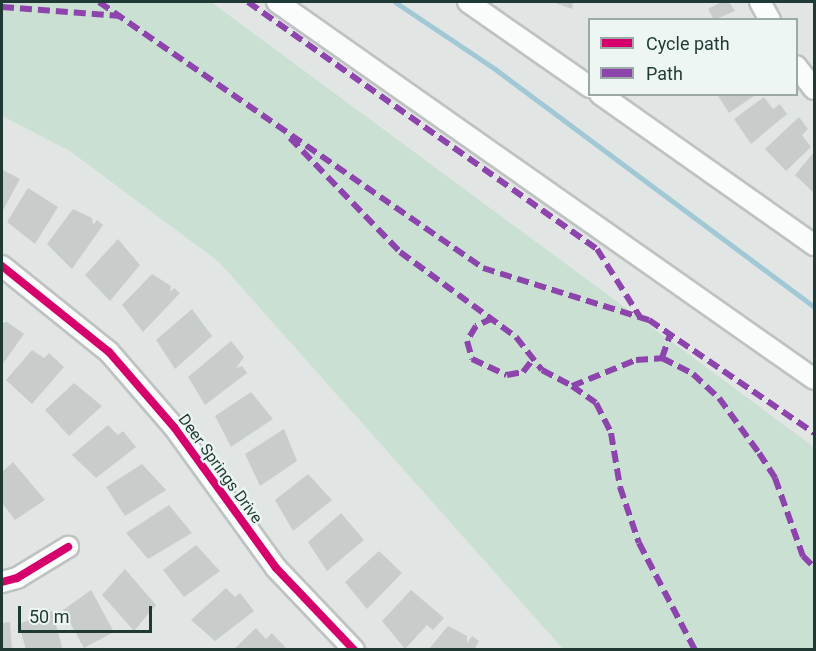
<!DOCTYPE html>
<html>
<head>
<meta charset="utf-8">
<style>
  body { margin:0 }
  #map { position:relative; width:816px; height:651px; overflow:hidden; background:#e1e6e4; font-family:Roboto,sans-serif }
  div>[style] { position:absolute }
  .green>* { inset:0; background:#c9e0d2 }
  .stream>* { height:5px; margin:-2.5px; padding:0 2.5px; transform-origin:2.5px; border-radius:2.5px; background:#a1c9d5 }
  .building>* { inset:0; background:#c8cdcb }
  .roads { filter:drop-shadow(2px 0 #bec3c1) drop-shadow(-2px 0 #bec3c1) drop-shadow(0 2px #bec3c1) drop-shadow(0 -2px #bec3c1) }
  .minor>* { height:20px; margin:-10px; padding:0 10px; transform-origin:10px; border-radius:10px; background:#fafbfb }
  .quiet>* { height:6px; margin-top:-3px; transform-origin:0; background:repeating-linear-gradient(90deg,#8e44ad 0 12px,transparent 0 18px) }
  .cycleway>* { height:8px; margin:-4px; padding:0 4px; transform-origin:4px; border-radius:4px; background:#d6006c }
  span { translate:-50% -50%; white-space:nowrap; text-align:center; line-height:1.15; -webkit-text-stroke:4.5px #eef6f3; paint-order:stroke }
  .street-label { font-size:16px; color:#1f3934 }
  .frame { position:absolute; inset:0; border:3px solid #1f3934; pointer-events:none }
  .legend { position:absolute; left:588px; top:18px; width:210px; height:78px; box-sizing:border-box; background:#eef6f3; border:2px solid #9baaa7; margin:0; padding:8px 10px; list-style:none; font-size:18px; color:#1f3934 }
  .legend li { display:flex; align-items:center; gap:12px; height:30px }
  .legend b { width:30px; border:2px solid #9baaa7 }
  .scale { position:absolute; left:18px; top:606px; width:134px; height:27px; box-sizing:border-box; border:3px solid #1f3934; border-top:0; padding-left:8px; font-size:18px; line-height:21px; white-space:nowrap; color:#1f3934; -webkit-text-stroke:4px #eef6f3; paint-order:stroke }
</style>
</head>
<body>
<div id="map">
  <div class="green">
    <div style="clip-path:polygon(2px 2px,211px 2px,814px 447px,814px 649px,563px 649px,219px 262px,70px 151px,2px 116px)"></div>
  </div>
  <div class="stream">
    <div style="left:395px;top:2px;width:120px;rotate:33.8deg"></div>
    <div style="left:495px;top:69px;width:398px;rotate:36.7deg"></div>
  </div>
  <div class="building">
    <div style="clip-path:polygon(553px 2px,573px 2px,572px 9px)"></div>
    <div style="clip-path:polygon(721px 2px,729px 2px,735px 11px,714px 20px,708px 9px)"></div>
    <div style="clip-path:polygon(717px 94px,757px 94px,729px 113px)"></div>
    <div style="clip-path:polygon(764px 97px,773px 109px,780px 104px,787px 114px,751px 144px,734px 119px)"></div>
    <div style="clip-path:polygon(799px 117px,808px 129px,802px 135px,811px 147px,786px 171px,765px 149px)"></div>
    <div style="clip-path:polygon(814px 152px,814px 193px,795px 175px)"></div>
    <div style="clip-path:polygon(3px 170px,20px 179px,2px 212px,2px 172px)"></div>
    <div style="clip-path:polygon(28px 188px,58px 207px,35px 244px,7px 222px)"></div>
    <div style="clip-path:polygon(73px 209px,92px 218px,93px 225px,97px 220px,103px 225px,72px 269px,47px 244px)"></div>
    <div style="clip-path:polygon(118px 239px,140px 265px,110px 301px,85px 275px)"></div>
    <div style="clip-path:polygon(152px 274px,171px 286px,170px 292px,174px 288px,180px 293px,143px 332px,122px 305px)"></div>
    <div style="clip-path:polygon(192px 309px,212px 336px,175px 369px,156px 340px)"></div>
    <div style="clip-path:polygon(7px 322px,24px 334px,2px 365px,2px 323px)"></div>
    <div style="clip-path:polygon(231px 341px,244px 357px,236px 368px,242px 366px,247px 373px,205px 405px,188px 377px)"></div>
    <div style="clip-path:polygon(32px 350px,44px 358px,49px 353px,64px 367px,32px 404px,6px 380px)"></div>
    <div style="clip-path:polygon(74px 383px,102px 406px,69px 436px,45px 410px)"></div>
    <div style="clip-path:polygon(251px 392px,273px 419px,231px 447px,215px 416px)"></div>
    <div style="clip-path:polygon(108px 425px,118px 435px,123px 431px,136px 447px,96px 478px,72px 455px)"></div>
    <div style="clip-path:polygon(284px 429px,297px 461px,260px 486px,245px 454px)"></div>
    <div style="clip-path:polygon(13px 462px,45px 500px,15px 520px,2px 503px,2px 472px)"></div>
    <div style="clip-path:polygon(142px 464px,166px 490px,125px 516px,106px 487px)"></div>
    <div style="clip-path:polygon(308px 474px,332px 500px,293px 531px,275px 500px)"></div>
    <div style="clip-path:polygon(169px 505px,192px 533px,148px 559px,126px 533px)"></div>
    <div style="clip-path:polygon(341px 513px,364px 540px,327px 571px,308px 542px)"></div>
    <div style="clip-path:polygon(196px 545px,220px 571px,184px 597px,163px 570px)"></div>
    <div style="clip-path:polygon(379px 551px,402px 573px,367px 609px,345px 582px)"></div>
    <div style="clip-path:polygon(125px 569px,156px 605px,134px 631px,102px 595px)"></div>
    <div style="clip-path:polygon(226px 588px,235px 597px,240px 593px,254px 611px,215px 641px,191px 620px)"></div>
    <div style="clip-path:polygon(91px 590px,114px 632px,84px 648px,63px 610px)"></div>
    <div style="clip-path:polygon(411px 590px,444px 618px,433px 630px,427px 625px,405px 649px,382px 621px)"></div>
    <div style="clip-path:polygon(52px 611px,63px 650px,26px 650px,19px 624px)"></div>
    <div style="clip-path:polygon(10px 622px,12px 650px,2px 650px,2px 623px)"></div>
    <div style="clip-path:polygon(448px 626px,467px 636px,467px 643px,472px 636px,479px 641px,474px 650px,428px 650px)"></div>
    <div style="clip-path:polygon(256px 628px,266px 639px,272px 633px,286px 648px,233px 650px)"></div>
  </div>
  <div class="roads">
    <div class="minor">
      <div style="left:277px;top:2px;width:656px;rotate:35.07deg"></div>
      <div style="left:468px;top:2px;width:149px;rotate:34.9deg"></div>
      <div style="left:760px;top:2px;width:21px;rotate:61deg"></div>
      <div style="left:796px;top:66px;width:29px;rotate:52deg"></div>
      <div style="left:600px;top:94px;width:262px;rotate:35.2deg"></div>
      <div style="left:2px;top:266px;width:137px;rotate:38.8deg"></div>
      <div style="left:109px;top:352px;width:99px;rotate:49.1deg"></div>
      <div style="left:174px;top:427px;width:174px;rotate:54.1deg"></div>
      <div style="left:276px;top:568px;width:113px;rotate:46.4deg"></div>
      <div style="left:2px;top:582px;width:16px;rotate:-15deg"></div>
      <div style="left:17px;top:578px;width:60px;rotate:-31.3deg"></div>
    </div>
  </div>
  <div class="quiet">
    <div style="left:99px;top:2px;width:467px;rotate:34.7deg"></div>
    <div style="left:483px;top:268px;width:174px;rotate:17.4deg"></div>
    <div style="left:649px;top:320px;width:200px;rotate:34.4deg"></div>
    <div style="left:248px;top:2px;width:428px;rotate:35.3deg"></div>
    <div style="left:597px;top:249px;width:80px;rotate:57.7deg"></div>
    <div style="left:2px;top:7px;width:119px;rotate:4.3deg"></div>
    <div style="left:290px;top:138px;width:158px;rotate:46deg"></div>
    <div style="left:400px;top:252px;width:144px;rotate:36.2deg"></div>
    <div style="left:516px;top:337px;width:42px;rotate:51.8deg"></div>
    <div style="left:542px;top:370px;width:34px;rotate:28deg"></div>
    <div style="left:572px;top:386px;width:69px;rotate:-22.1deg"></div>
    <div style="left:636px;top:360px;width:26px;rotate:-4deg"></div>
    <div style="left:662px;top:358px;width:35px;rotate:27deg"></div>
    <div style="left:693px;top:374px;width:35px;rotate:43deg"></div>
    <div style="left:719px;top:398px;width:68px;rotate:54deg"></div>
    <div style="left:759px;top:453px;width:30px;rotate:57deg"></div>
    <div style="left:775px;top:478px;width:83px;rotate:70.3deg"></div>
    <div style="left:803px;top:556px;width:16px;rotate:45deg"></div>
    <div style="left:493px;top:318px;width:19px;rotate:155deg"></div>
    <div style="left:476px;top:326px;width:17px;rotate:121deg"></div>
    <div style="left:467px;top:341px;width:19px;rotate:74deg"></div>
    <div style="left:472px;top:359px;width:38px;rotate:25deg"></div>
    <div style="left:507px;top:375px;width:16px;rotate:-11deg"></div>
    <div style="left:523px;top:372px;width:16px;rotate:-52deg"></div>
    <div style="left:662px;top:358px;width:24px;rotate:-71deg"></div>
    <div style="left:572px;top:386px;width:29px;rotate:35deg"></div>
    <div style="left:596px;top:403px;width:34px;rotate:63deg"></div>
    <div style="left:611px;top:433px;width:55px;rotate:80.5deg"></div>
    <div style="left:620px;top:487px;width:59px;rotate:71.3deg"></div>
    <div style="left:639px;top:543px;width:121px;rotate:62.4deg"></div>
  </div>
  <div class="cycleway">
    <div style="left:2px;top:266px;width:137px;rotate:38.8deg"></div>
    <div style="left:109px;top:352px;width:99px;rotate:49.1deg"></div>
    <div style="left:174px;top:427px;width:174px;rotate:54.1deg"></div>
    <div style="left:276px;top:568px;width:113px;rotate:46.4deg"></div>
    <div style="left:2px;top:582px;width:16px;rotate:-15deg"></div>
    <div style="left:17px;top:578px;width:60px;rotate:-31.3deg"></div>
  </div>
  <div class="street-label">
    <span style="left:220px;top:469px;rotate:54deg">Deer Springs Drive</span>
  </div>
  <div class="frame"></div>
  <ul class="legend">
  <li><b style="height:8px;background:#d6006c"></b>Cycle path</li>
  <li><b style="height:8px;background:#8e44ad"></b>Path</li>
  </ul>
  <div class="scale">50 m</div>
</div>
</body>
</html>
